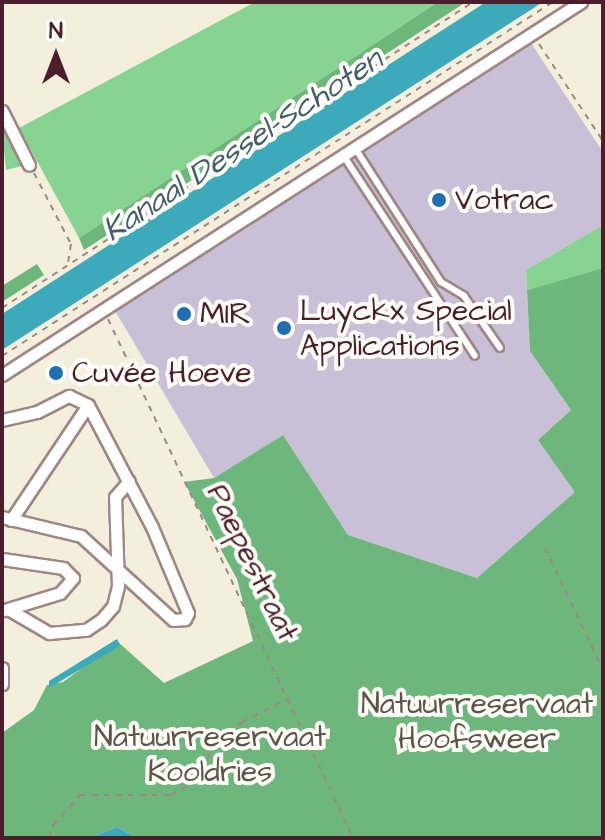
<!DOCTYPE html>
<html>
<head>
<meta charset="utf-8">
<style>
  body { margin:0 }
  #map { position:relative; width:605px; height:840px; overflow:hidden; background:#f4efdc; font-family:"Architects Daughter",sans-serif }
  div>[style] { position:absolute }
  .industrial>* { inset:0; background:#c9bfd7 }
  .green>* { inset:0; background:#87d492 }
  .forest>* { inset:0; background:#6db67c }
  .water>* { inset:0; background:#3caabb }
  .path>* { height:2px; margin-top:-1px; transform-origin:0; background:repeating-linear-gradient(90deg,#9f8784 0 6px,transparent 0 12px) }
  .roads { filter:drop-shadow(2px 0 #9f8784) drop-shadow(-2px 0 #9f8784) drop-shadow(0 2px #9f8784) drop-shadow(0 -2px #9f8784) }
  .lane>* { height:6px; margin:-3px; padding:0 3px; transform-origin:3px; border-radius:3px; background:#fff }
  .street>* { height:11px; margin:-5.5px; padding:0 5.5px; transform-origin:5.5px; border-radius:5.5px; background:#fff }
  .dots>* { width:22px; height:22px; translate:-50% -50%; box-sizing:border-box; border:4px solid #fdfcf7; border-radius:50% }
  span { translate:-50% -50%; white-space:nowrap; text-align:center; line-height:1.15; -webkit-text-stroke:8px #fdfcf7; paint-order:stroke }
  .poi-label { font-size:30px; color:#4a1f2b }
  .left { translate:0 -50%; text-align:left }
  .street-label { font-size:30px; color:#4a1f2b }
  .park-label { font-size:30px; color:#5c554a }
  .water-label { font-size:32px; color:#445e6c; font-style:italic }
  .frame { position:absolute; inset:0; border:4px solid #4a1f2b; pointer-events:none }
  .north { position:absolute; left:16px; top:16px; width:80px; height:80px; -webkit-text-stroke:6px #fdfcf7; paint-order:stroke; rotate:0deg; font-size:22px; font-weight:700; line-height:32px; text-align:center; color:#4a1f2b }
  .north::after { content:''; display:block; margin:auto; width:28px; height:36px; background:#4a1f2b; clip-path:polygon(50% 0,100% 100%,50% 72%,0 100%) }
</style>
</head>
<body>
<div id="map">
  <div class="industrial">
    <div style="clip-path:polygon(529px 40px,603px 152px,603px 225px,526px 270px,530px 351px,571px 410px,538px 440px,576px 492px,477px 578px,348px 535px,283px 435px,214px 478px,114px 309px)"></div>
  </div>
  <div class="green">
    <div style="clip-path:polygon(255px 2px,438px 2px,79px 238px,19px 128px)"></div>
    <div style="clip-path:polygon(2px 128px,22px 166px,6px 170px)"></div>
    <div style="clip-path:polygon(603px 225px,603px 268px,527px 290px,526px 270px)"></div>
  </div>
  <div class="forest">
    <div style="clip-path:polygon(438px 2px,466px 2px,84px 250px,79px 238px)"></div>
    <div style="clip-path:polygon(37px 264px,44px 275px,2px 302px,2px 286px)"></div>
    <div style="clip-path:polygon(603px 268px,603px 838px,137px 838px,117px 827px,89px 838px,2px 838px,2px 733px,34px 710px,47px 685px,63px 682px,118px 642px,164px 683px,253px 641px,237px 579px,184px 482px,214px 478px,283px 435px,348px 535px,477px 578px,575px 492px,538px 440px,571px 410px,530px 351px,527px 290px)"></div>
  </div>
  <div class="water">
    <div style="clip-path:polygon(486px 2px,543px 2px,2px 350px,2px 314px)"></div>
    <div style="clip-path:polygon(117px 639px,120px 645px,113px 650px,49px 688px,49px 681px)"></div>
    <div style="clip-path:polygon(117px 827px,137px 838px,89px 838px)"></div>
  </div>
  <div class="path">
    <div style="left:539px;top:44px;width:116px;rotate:56.6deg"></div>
    <div style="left:34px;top:173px;width:80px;rotate:62.5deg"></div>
    <div style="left:71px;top:244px;width:18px;rotate:99deg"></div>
    <div style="left:2px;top:308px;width:562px;rotate:-33.01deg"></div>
    <div style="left:108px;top:319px;width:574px;rotate:64.73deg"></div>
    <div style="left:2px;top:356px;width:655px;rotate:-32.72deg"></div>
    <div style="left:545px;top:548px;width:135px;rotate:64.6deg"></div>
    <div style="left:49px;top:838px;width:14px;rotate:-73deg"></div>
    <div style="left:53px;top:825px;width:40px;rotate:-48deg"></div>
    <div style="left:80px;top:795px;width:91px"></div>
    <div style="left:171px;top:795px;width:31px;rotate:-27deg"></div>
    <div style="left:199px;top:781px;width:34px;rotate:-69deg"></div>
    <div style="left:211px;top:749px;width:41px;rotate:-41.1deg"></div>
    <div style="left:242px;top:722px;width:54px;rotate:-26.6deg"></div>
  </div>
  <div class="roads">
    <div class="lane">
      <div style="left:355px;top:148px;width:159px;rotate:57.3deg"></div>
      <div style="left:441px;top:282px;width:27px;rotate:31deg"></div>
      <div style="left:464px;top:296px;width:63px;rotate:55.3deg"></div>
      <div style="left:343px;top:155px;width:240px;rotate:56.7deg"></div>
    </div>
    <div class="street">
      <div style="left:2px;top:111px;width:60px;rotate:63.4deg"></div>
      <div style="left:2px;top:375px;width:689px;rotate:-32.79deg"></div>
      <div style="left:2px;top:420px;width:36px;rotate:-13deg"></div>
      <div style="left:37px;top:412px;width:36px;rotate:-27deg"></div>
      <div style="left:69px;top:396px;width:21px;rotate:25deg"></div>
      <div style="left:88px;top:405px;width:138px;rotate:62.3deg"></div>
      <div style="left:152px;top:527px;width:93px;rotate:67.3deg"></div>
      <div style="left:188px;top:613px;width:7px;rotate:117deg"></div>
      <div style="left:185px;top:619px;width:12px;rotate:175deg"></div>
      <div style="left:173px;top:620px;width:125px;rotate:-137.6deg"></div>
      <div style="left:81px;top:536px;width:81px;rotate:-166.5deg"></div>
      <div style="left:11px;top:520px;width:138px;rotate:-56.2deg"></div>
      <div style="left:2px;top:559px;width:62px;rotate:8.4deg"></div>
      <div style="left:63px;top:568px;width:14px;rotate:45deg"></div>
      <div style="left:73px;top:578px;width:20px;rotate:131deg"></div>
      <div style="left:60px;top:593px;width:59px;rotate:163.1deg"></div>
      <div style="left:8px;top:609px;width:48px;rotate:30.3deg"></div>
      <div style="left:49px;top:633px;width:37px;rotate:-5deg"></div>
      <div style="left:86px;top:630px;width:18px;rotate:-34deg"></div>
      <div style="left:101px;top:620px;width:18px;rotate:-49deg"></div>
      <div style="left:113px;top:606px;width:21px;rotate:-76deg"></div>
      <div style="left:118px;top:586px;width:89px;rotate:-91.9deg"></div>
      <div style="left:115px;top:497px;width:21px;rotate:-49deg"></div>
      <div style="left:2px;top:668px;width:16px;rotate:90deg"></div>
    </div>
  </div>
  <div class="dots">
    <div style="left:439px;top:200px;background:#1f6fb2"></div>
    <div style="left:184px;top:314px;background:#1f6fb2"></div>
    <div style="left:284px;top:328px;background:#1f6fb2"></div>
    <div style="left:56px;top:373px;background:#1f6fb2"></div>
  </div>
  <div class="poi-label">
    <span class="left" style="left:455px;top:200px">Votrac</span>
    <span class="left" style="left:300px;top:328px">Luyckx Special<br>Applications</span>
    <span class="left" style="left:200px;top:314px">MIR</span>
    <span class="left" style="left:72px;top:373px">Cuvée Hoeve</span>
  </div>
  <div class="street-label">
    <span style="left:252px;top:563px;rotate:64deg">Paepestraat</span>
  </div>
  <div class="park-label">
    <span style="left:477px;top:721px">Natuurreservaat<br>Hoofsweer</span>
    <span style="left:210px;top:754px">Natuurreservaat<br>Kooldries</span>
  </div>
  <div class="water-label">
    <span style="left:243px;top:146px;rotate:-33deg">Kanaal Dessel-Schoten</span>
  </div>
  <div class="frame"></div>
  <div class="north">N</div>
</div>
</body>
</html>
